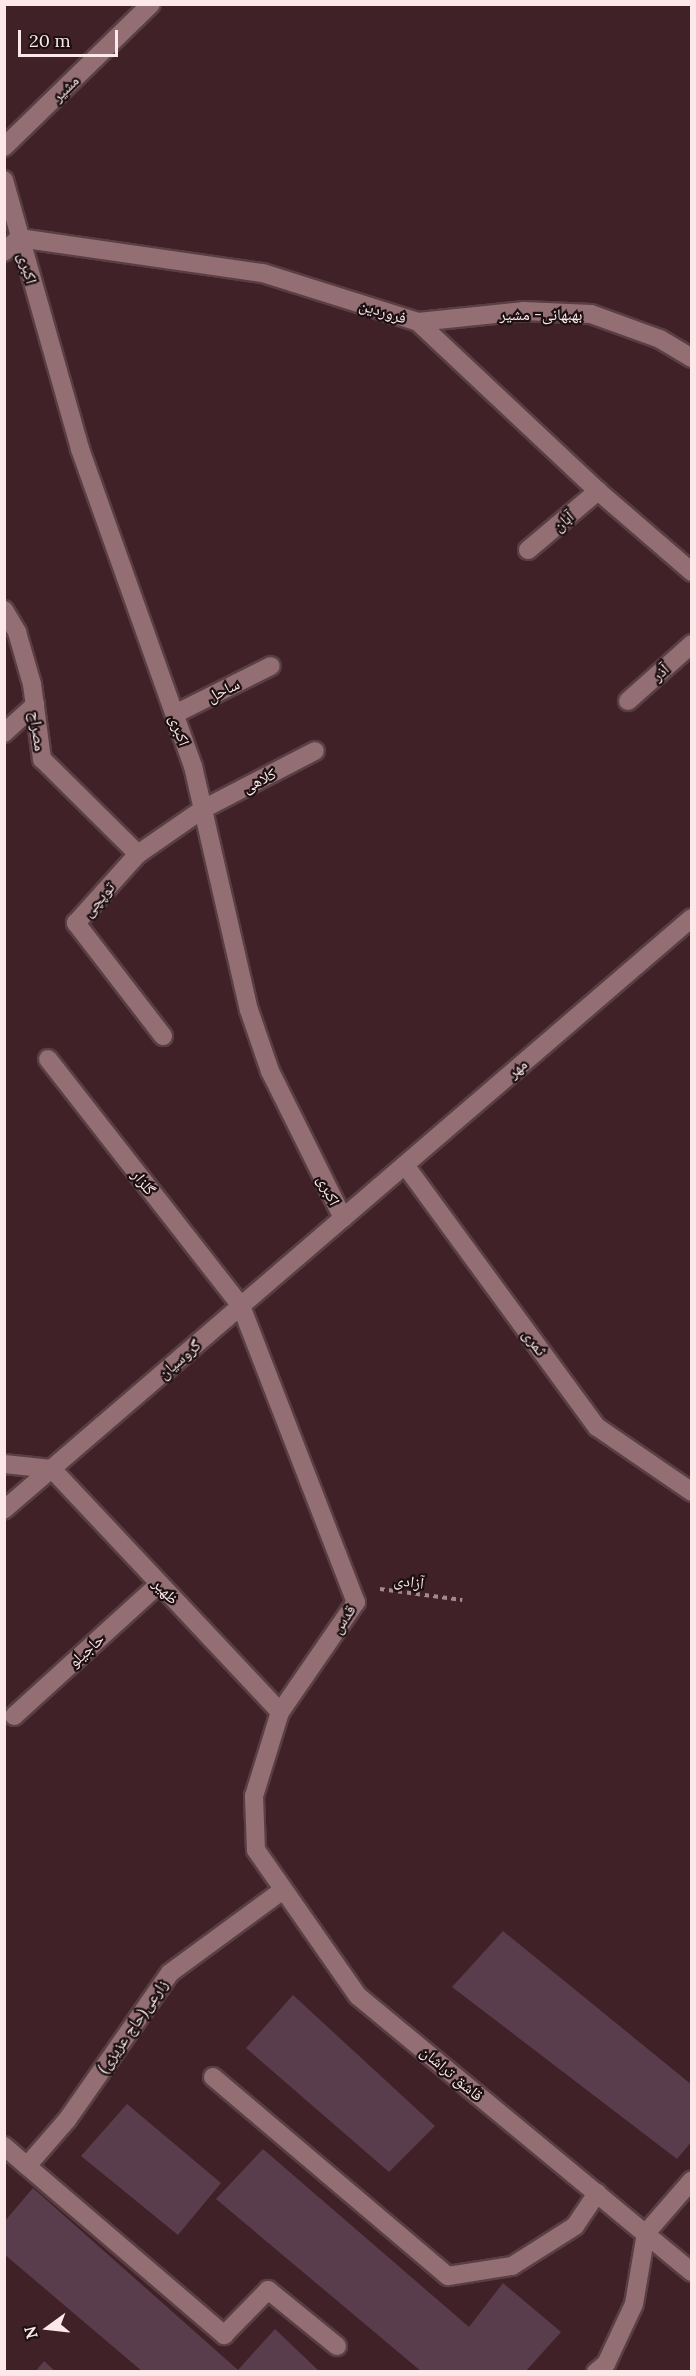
<!DOCTYPE html>
<html>
<head>
<meta charset="utf-8">
<style>
  body { margin:0 }
  #map { position:relative; width:696px; height:2376px; overflow:hidden; background:#3f2127; font-family:Lora,"Noto Naskh Arabic",serif }
  div>[style] { position:absolute }
  .building>* { inset:0; background:#5a3d4d }
  .path>* { height:4px; margin-top:-2px; transform-origin:0; background:repeating-linear-gradient(90deg,#a2898d 0 4.5px,transparent 0 9px) }
  .roads { filter:drop-shadow(2px 0 #593f44) drop-shadow(-2px 0 #593f44) drop-shadow(0 2px #593f44) drop-shadow(0 -2px #593f44) }
  .street>* { height:18px; margin:-9px; padding:0 9px; transform-origin:9px; border-radius:9px; background:#936f74 }
  .secondary>* { height:18px; margin:-9px; padding:0 9px; transform-origin:9px; border-radius:9px; background:#936f74 }
  span { translate:-50% -50%; white-space:nowrap; text-align:center; line-height:1.15; -webkit-text-stroke:4.5px #1d1012; paint-order:stroke }
  .street-label { font-size:16px; color:#fce7e9 }
  .frame { position:absolute; inset:0; border:6px solid #fce7e9; pointer-events:none }
  .north { position:absolute; left:18px; top:2298px; width:60px; height:60px; -webkit-text-stroke:4px #1d1012; paint-order:stroke; rotate:255deg; font-size:16px; font-weight:700; line-height:24px; text-align:center; color:#fce7e9 }
  .north::after { content:''; display:block; margin:auto; width:21px; height:27px; background:#fce7e9; clip-path:polygon(50% 0,100% 100%,50% 72%,0 100%) }
  .scale { position:absolute; left:18px; top:30px; width:100px; height:27px; box-sizing:border-box; border:3px solid #fce7e9; border-top:0; padding-left:8px; font-size:18px; line-height:21px; white-space:nowrap; color:#fce7e9; -webkit-text-stroke:4px #1d1012; paint-order:stroke }
</style>
</head>
<body>
<div id="map">
  <div class="building">
    <div style="clip-path:polygon(503px 1931px,692px 2085px,692px 2141px,677px 2159px,452px 1987px)"></div>
    <div style="clip-path:polygon(293px 1995px,435px 2126px,389px 2172px,246px 2048px)"></div>
    <div style="clip-path:polygon(127px 2104px,221px 2183px,178px 2235px,81px 2156px)"></div>
    <div style="clip-path:polygon(263px 2149px,469px 2327px,503px 2283px,561px 2332px,525px 2372px,422px 2372px,216px 2199px)"></div>
    <div style="clip-path:polygon(33px 2188px,238px 2370px,275px 2329px,320px 2372px,143px 2372px,4px 2254px,4px 2222px)"></div>
    <div style="clip-path:polygon(44px 2361px,56px 2372px,35px 2372px)"></div>
  </div>
  <div class="path">
    <div style="left:380px;top:1589px;width:83px;rotate:7.6deg"></div>
  </div>
  <div class="roads">
    <div class="street">
      <div style="left:4px;top:147px;width:205px;rotate:-44.2deg"></div>
      <div style="left:4px;top:180px;width:280px;rotate:74.2deg"></div>
      <div style="left:80px;top:449px;width:337px;rotate:70.4deg"></div>
      <div style="left:193px;top:766px;width:250px;rotate:77.1deg"></div>
      <div style="left:249px;top:1010px;width:65px;rotate:71deg"></div>
      <div style="left:270px;top:1071px;width:164px;rotate:63.6deg"></div>
      <div style="left:343px;top:1218px;width:447px;rotate:139.3deg"></div>
      <div style="left:19px;top:238px;width:246px;rotate:8.2deg"></div>
      <div style="left:263px;top:273px;width:163px;rotate:17.5deg"></div>
      <div style="left:418px;top:322px;width:247px;rotate:43.2deg"></div>
      <div style="left:598px;top:491px;width:124px;rotate:40.8deg"></div>
      <div style="left:4px;top:252px;width:21px;rotate:-43deg"></div>
      <div style="left:418px;top:322px;width:107px;rotate:-5.9deg"></div>
      <div style="left:524px;top:311px;width:67px;rotate:2.6deg"></div>
      <div style="left:591px;top:314px;width:73px;rotate:19.9deg"></div>
      <div style="left:660px;top:339px;width:37px;rotate:31deg"></div>
      <div style="left:528px;top:550px;width:92px;rotate:-40.1deg"></div>
      <div style="left:4px;top:610px;width:26px;rotate:59deg"></div>
      <div style="left:17px;top:632px;width:54px;rotate:73.9deg"></div>
      <div style="left:32px;top:684px;width:76px;rotate:82.4deg"></div>
      <div style="left:42px;top:759px;width:135px;rotate:44.7deg"></div>
      <div style="left:628px;top:701px;width:86px;rotate:-41.7deg"></div>
      <div style="left:175px;top:714px;width:107px;rotate:-26.6deg"></div>
      <div style="left:4px;top:733px;width:42px;rotate:-42.1deg"></div>
      <div style="left:163px;top:1036px;width:143px;rotate:-127.6deg"></div>
      <div style="left:76px;top:923px;width:93px;rotate:-48.1deg"></div>
      <div style="left:138px;top:854px;width:79px;rotate:-34.7deg"></div>
      <div style="left:203px;top:809px;width:126px;rotate:-27.4deg"></div>
      <div style="left:48px;top:1059px;width:313px;rotate:52deg"></div>
      <div style="left:241px;top:1306px;width:318px;rotate:68.8deg"></div>
      <div style="left:356px;top:1602px;width:134px;rotate:124.6deg"></div>
      <div style="left:280px;top:1712px;width:88px;rotate:107.2deg"></div>
      <div style="left:254px;top:1796px;width:54px;rotate:87.9deg"></div>
      <div style="left:256px;top:1850px;width:178px;rotate:55.1deg"></div>
      <div style="left:358px;top:1996px;width:433px;rotate:39.6deg"></div>
      <div style="left:405px;top:1165px;width:325px;rotate:53.8deg"></div>
      <div style="left:597px;top:1427px;width:115px;rotate:34.4deg"></div>
      <div style="left:4px;top:1464px;width:48px;rotate:5.9deg"></div>
      <div style="left:52px;top:1469px;width:333px;rotate:46.8deg"></div>
      <div style="left:14px;top:1716px;width:196px;rotate:-42.3deg"></div>
      <div style="left:213px;top:2077px;width:308px;rotate:40.3deg"></div>
      <div style="left:448px;top:2276px;width:65px;rotate:-8.9deg"></div>
      <div style="left:512px;top:2266px;width:75px;rotate:-32.4deg"></div>
      <div style="left:575px;top:2226px;width:40px;rotate:-56deg"></div>
      <div style="left:4px;top:2146px;width:30px;rotate:41deg"></div>
      <div style="left:27px;top:2166px;width:61px;rotate:-49deg"></div>
      <div style="left:67px;top:2120px;width:179px;rotate:-55deg"></div>
      <div style="left:170px;top:1973px;width:140px;rotate:-36.3deg"></div>
      <div style="left:27px;top:2166px;width:260px;rotate:40.6deg"></div>
      <div style="left:224px;top:2335px;width:63px;rotate:-45.6deg"></div>
      <div style="left:268px;top:2290px;width:89px;rotate:39.1deg"></div>
      <div style="left:596px;top:2372px;width:13px;rotate:-39deg"></div>
      <div style="left:606px;top:2364px;width:66px;rotate:-65deg"></div>
      <div style="left:634px;top:2304px;width:72px;rotate:-80.4deg"></div>
      <div style="left:646px;top:2233px;width:70px;rotate:-49deg"></div>
    </div>
    <div class="secondary">
      <div style="left:343px;top:1218px;width:460px;rotate:-40.7deg"></div>
    </div>
  </div>
  <div class="street-label">
    <span style="left:65px;top:88px;rotate:-44deg">مشیر</span>
    <span style="left:28px;top:268px;rotate:74deg">اکبری</span>
    <span style="left:383px;top:311px;rotate:17deg">فروردین</span>
    <span style="left:541px;top:314px">بهبهانی- مشیر</span>
    <span style="left:563px;top:521px;rotate:-40deg">آبان</span>
    <span style="left:660px;top:672px;rotate:-42deg">آذر</span>
    <span style="left:223px;top:690px;rotate:-26deg">ساحل</span>
    <span style="left:180px;top:730px;rotate:70deg">اکبری</span>
    <span style="left:38px;top:731px;rotate:82deg">مصراح</span>
    <span style="left:259px;top:780px;rotate:-27deg">کلاهی</span>
    <span style="left:98px;top:899px;rotate:-49deg">توپچی</span>
    <span style="left:517px;top:1068px;rotate:-41deg">مهر</span>
    <span style="left:144px;top:1182px;rotate:52deg">گلزار</span>
    <span style="left:329px;top:1190px;rotate:64deg">اکبری</span>
    <span style="left:535px;top:1342px;rotate:54deg">ثمری</span>
    <span style="left:179px;top:1359px;rotate:-41deg">گروسیان</span>
    <span style="left:409px;top:1581px;rotate:7deg">آزادی</span>
    <span style="left:166px;top:1591px;rotate:47deg">ظهیر</span>
    <span style="left:343px;top:1619px;rotate:-57deg">قدس</span>
    <span style="left:86px;top:1650px;rotate:-42deg">حاجیلو</span>
    <span style="left:132px;top:2026px;rotate:-55deg">زارعی(حاج عزیزی)</span>
    <span style="left:452px;top:2073px;rotate:40deg">قاشق تراشان</span>
  </div>
  <div class="frame"></div>
  <div class="north">N</div>
  <div class="scale">20 m</div>
</div>
</body>
</html>
